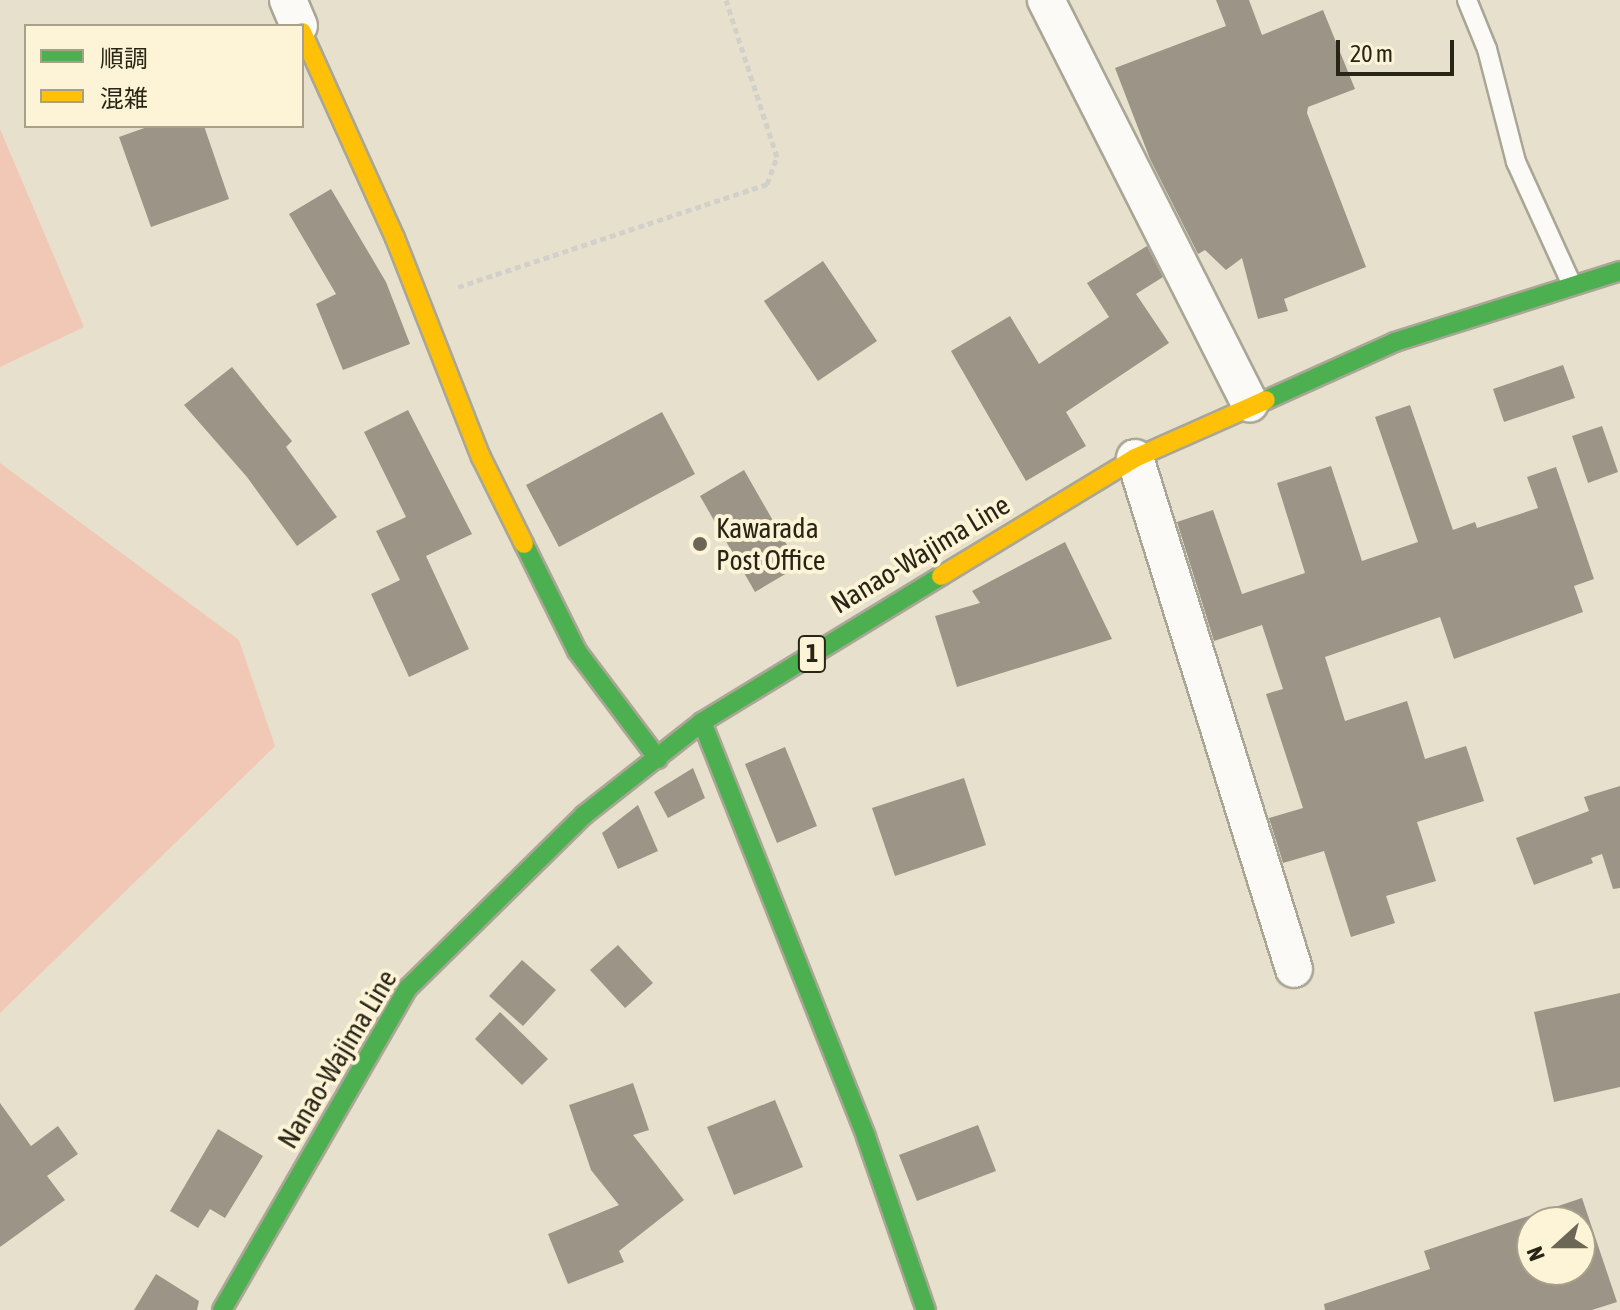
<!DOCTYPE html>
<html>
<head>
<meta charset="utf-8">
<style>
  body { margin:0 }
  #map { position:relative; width:1620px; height:1310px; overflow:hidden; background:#e7e0cc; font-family:"Asap Condensed","Noto Sans JP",sans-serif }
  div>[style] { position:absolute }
  .green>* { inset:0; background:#f0c8b5 }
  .building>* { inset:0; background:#9c9487 }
  .path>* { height:5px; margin-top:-2.5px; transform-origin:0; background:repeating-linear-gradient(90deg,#d2d0ca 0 6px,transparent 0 10px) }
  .roads { filter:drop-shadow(2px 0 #aaa696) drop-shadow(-2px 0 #aaa696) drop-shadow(0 2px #aaa696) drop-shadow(0 -2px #aaa696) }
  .lane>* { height:18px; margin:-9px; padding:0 9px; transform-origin:9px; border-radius:9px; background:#fbfaf7 }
  .street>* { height:36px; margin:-18px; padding:0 18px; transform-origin:18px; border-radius:18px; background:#fbfaf7 }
  .fast>* { height:18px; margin:-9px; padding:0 9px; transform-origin:9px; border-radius:9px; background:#4caf50 }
  .slow>* { height:18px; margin:-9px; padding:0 9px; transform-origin:9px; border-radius:9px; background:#ffc107 }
  .dots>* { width:22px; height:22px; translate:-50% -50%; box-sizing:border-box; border:4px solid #fdf3d6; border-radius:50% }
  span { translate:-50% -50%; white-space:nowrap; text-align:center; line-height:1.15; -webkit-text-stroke:8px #fdf3d6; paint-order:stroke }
  .shield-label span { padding:2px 6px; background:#fdf3d6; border:2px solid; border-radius:6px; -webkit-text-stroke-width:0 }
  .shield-label { font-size:26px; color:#282416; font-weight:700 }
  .poi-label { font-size:28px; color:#282416 }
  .left { translate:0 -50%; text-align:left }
  .street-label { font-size:28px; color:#282416 }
  .legend { position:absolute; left:24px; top:24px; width:280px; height:104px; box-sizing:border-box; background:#fdf3d6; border:2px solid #a8a089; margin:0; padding:10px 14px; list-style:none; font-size:24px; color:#282416 }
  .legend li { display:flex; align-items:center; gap:16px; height:40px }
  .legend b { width:40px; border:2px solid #a8a089 }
  .north { position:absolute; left:1516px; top:1206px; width:80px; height:80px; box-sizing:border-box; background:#fdf3d6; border:2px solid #a8a089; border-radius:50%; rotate:249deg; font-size:22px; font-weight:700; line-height:32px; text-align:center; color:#282416 }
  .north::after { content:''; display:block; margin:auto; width:28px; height:36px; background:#6b6656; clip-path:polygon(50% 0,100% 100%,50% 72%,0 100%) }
  .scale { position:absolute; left:1336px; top:40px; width:118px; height:36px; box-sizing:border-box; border:4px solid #282416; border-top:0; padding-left:10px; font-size:24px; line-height:28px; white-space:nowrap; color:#282416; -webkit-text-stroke:6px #fdf3d6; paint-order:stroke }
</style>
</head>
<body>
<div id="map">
  <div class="green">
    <div style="clip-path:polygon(0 129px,84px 327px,0 367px)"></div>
    <div style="clip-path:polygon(0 463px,239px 640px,275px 746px,0 1013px)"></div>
  </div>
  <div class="building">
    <div style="clip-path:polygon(1216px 0,1249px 0,1262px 35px,1323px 10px,1355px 89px,1308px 107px,1307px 113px,1366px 267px,1284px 299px,1288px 311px,1258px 319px,1242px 258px,1226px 270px,1205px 250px,1198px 254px,1150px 159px,1115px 68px,1226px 26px)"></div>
    <div style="clip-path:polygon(150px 126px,204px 126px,229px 199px,151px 227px,119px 137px)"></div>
    <div style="clip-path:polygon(331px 189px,386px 282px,410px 344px,343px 370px,316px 304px,336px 294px,289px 214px)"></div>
    <div style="clip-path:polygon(1147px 246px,1163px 277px,1136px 294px,1169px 343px,1066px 412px,1086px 446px,1026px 481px,951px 351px,1010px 316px,1039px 364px,1109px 317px,1087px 283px)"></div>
    <div style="clip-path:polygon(823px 261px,877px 341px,818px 381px,764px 301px)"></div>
    <div style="clip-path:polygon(1563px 365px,1575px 398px,1504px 422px,1493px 389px)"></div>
    <div style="clip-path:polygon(232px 367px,292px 441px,286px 447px,337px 517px,297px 546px,247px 477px,184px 405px)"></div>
    <div style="clip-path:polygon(1410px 405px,1453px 530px,1475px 522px,1477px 528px,1538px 508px,1527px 477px,1556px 467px,1594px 579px,1574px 586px,1583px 612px,1454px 659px,1440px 617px,1325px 657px,1345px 721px,1407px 701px,1425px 759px,1466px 746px,1484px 801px,1417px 822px,1436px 881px,1386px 896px,1395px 923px,1351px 937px,1324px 851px,1283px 863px,1269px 818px,1303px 808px,1266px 694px,1283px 689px,1262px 625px,1214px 641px,1177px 522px,1213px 510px,1242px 594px,1305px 573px,1277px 483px,1331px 466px,1362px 561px,1418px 542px,1375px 417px)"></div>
    <div style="clip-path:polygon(408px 410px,472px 534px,426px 556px,469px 649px,409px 677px,371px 594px,400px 580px,376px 531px,406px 517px,364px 432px)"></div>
    <div style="clip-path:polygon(662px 412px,695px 474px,559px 547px,526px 485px)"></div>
    <div style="clip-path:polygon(1602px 426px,1618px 472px,1588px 483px,1572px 436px)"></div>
    <div style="clip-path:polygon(744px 470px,799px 566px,755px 592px,700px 496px)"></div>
    <div style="clip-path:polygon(1065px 542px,1112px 639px,957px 687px,935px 616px,980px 603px,972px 591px)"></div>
    <div style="clip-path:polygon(785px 747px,817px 826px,777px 843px,745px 764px)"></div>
    <div style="clip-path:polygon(693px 768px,705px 798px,668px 818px,654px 792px)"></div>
    <div style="clip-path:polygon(964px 778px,986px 845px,895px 876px,872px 808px)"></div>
    <div style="clip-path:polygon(1620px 786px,1620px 888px,1613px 889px,1602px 854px,1591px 858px,1593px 863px,1534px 885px,1516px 838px,1589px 811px,1584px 797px)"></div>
    <div style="clip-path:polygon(638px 805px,658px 851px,618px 869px,602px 833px)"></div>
    <div style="clip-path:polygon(618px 945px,653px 983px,625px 1008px,590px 970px)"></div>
    <div style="clip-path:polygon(522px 960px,556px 990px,523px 1026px,489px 996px)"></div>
    <div style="clip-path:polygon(1620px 993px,1620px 1087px,1554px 1102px,1534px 1012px)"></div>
    <div style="clip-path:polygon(500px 1012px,548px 1059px,522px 1085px,475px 1039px)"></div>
    <div style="clip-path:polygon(633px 1083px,649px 1130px,633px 1135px,684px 1200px,619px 1251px,624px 1262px,568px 1284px,548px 1234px,619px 1205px,591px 1170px,569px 1105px)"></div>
    <div style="clip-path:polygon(775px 1100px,803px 1167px,734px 1195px,707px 1127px)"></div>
    <div style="clip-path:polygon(0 1103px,31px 1146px,58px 1126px,78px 1154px,47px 1176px,65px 1200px,0 1247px)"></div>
    <div style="clip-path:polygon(978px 1125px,996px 1171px,917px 1201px,899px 1155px)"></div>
    <div style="clip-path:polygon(218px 1129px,263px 1156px,225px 1218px,210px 1209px,198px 1228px,170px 1211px)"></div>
    <div style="clip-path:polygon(evenodd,1582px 1198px,1617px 1302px,1592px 1310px,1325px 1310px,1324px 1304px,1430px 1269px,1424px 1251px,1582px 1198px,1532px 1222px,1580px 1222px,1580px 1270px,1532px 1270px,1532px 1222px)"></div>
    <div style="clip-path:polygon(156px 1274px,199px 1301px,197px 1310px,134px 1310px)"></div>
  </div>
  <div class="path">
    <div style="left:458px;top:287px;width:326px;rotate:-18.4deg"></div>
    <div style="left:767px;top:184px;width:29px;rotate:-70deg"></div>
    <div style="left:777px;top:157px;width:165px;rotate:-108deg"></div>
  </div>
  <div class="roads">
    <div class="lane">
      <div style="left:1467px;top:0;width:53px;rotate:67.8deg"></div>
      <div style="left:1487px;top:49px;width:117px;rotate:75.6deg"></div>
      <div style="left:1516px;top:162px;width:135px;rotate:65.5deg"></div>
    </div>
    <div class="street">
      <div style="left:288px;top:0;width:28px;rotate:67deg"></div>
      <div style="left:1046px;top:0;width:452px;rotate:63.2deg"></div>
      <div style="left:1135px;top:458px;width:535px;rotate:72.72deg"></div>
    </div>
    <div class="fast">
      <div style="left:1266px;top:400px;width:141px;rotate:-24.2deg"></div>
      <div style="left:1395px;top:342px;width:236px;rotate:-17.5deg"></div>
      <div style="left:524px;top:544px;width:119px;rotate:63.6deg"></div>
      <div style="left:577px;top:651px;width:135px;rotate:53.1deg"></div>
      <div style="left:702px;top:722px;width:446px;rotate:68.4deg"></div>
      <div style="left:866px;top:1137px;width:183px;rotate:70.9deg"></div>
      <div style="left:222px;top:1310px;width:372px;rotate:-60deg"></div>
      <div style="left:408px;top:988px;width:247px;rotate:-44.5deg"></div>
      <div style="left:584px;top:815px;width:150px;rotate:-38.2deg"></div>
      <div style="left:702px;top:722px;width:280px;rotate:-31.4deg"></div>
    </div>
    <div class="slow">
      <div style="left:302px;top:32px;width:226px;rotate:65.7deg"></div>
      <div style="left:395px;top:238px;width:235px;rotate:68.6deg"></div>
      <div style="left:481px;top:457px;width:97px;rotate:63.7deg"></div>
      <div style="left:941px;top:576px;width:227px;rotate:-31.3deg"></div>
      <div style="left:1135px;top:458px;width:143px;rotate:-23.9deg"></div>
    </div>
  </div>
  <div class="dots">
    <div style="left:700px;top:544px;background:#6b6656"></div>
  </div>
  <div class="shield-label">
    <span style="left:812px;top:654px">1</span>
  </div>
  <div class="poi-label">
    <span class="left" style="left:716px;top:544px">Kawarada<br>Post Office</span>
  </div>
  <div class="street-label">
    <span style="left:920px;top:554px;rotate:-31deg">Nanao-Wajima Line</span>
    <span style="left:337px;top:1059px;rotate:-59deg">Nanao-Wajima Line</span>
  </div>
  <ul class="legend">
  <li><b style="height:10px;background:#4caf50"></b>順調</li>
  <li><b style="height:10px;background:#ffc107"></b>混雑</li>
  </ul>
  <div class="north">N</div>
  <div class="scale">20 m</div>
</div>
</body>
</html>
